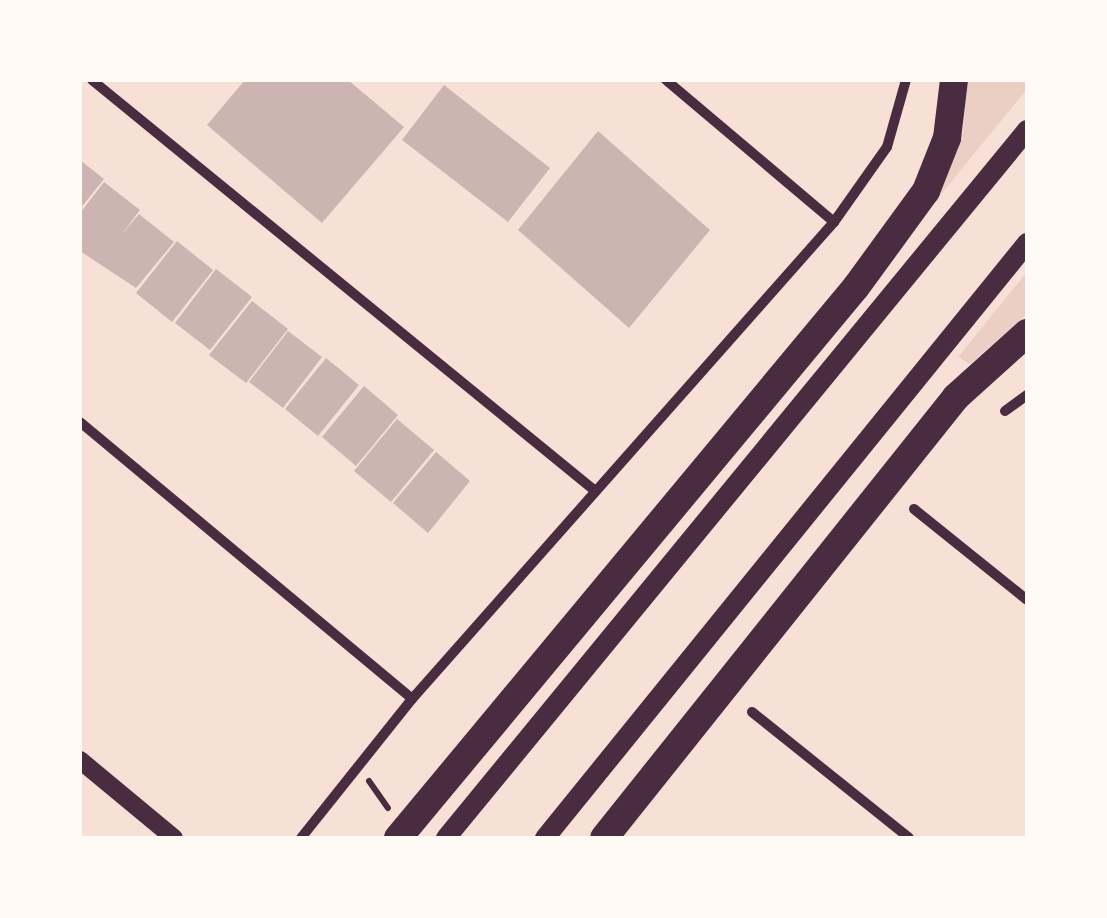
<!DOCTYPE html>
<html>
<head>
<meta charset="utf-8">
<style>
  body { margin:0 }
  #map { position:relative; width:1107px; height:918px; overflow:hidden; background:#f7e1d7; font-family:"Playfair Display",serif }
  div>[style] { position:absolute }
  .green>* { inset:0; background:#ebcfc5 }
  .building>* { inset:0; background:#ccb4b1 }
  .path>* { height:6px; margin:-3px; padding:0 3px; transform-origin:3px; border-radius:3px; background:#4a2c40 }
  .minor>* { height:10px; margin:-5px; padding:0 5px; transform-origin:5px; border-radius:5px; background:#4a2c40 }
  .tertiary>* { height:18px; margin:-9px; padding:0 9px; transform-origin:9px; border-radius:9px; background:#4a2c40 }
  .secondary>* { height:20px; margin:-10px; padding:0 10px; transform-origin:10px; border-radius:10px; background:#4a2c40 }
  .trunk>* { height:28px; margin:-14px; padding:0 14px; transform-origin:14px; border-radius:14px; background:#4a2c40 }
  span { translate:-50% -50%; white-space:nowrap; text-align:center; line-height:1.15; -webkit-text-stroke:8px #fffaf5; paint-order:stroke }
  .frame { position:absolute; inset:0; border:82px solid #fffaf5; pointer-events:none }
</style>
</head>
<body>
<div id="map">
  <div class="green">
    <div style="clip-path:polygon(968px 80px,1027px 80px,1027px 89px,934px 203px,963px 131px)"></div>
    <div style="clip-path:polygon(1027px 272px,1027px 314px,970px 364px,958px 357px)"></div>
  </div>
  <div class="building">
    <div style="clip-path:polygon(245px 80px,348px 80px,404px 127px,322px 223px,207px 125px)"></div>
    <div style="clip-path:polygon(444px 85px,550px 168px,508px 222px,402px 140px)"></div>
    <div style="clip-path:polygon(598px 131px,710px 230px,629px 328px,518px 230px)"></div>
    <div style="clip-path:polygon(80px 160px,104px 179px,80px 209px)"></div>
    <div style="clip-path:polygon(104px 182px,140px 210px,121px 235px,139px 214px,174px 242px,136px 288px,80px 251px,80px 213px)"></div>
    <div style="clip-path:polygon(177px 241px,213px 270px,172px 322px,136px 293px)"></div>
    <div style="clip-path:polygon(216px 269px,252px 297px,210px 350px,175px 323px)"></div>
    <div style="clip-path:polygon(252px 301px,288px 329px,246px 383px,209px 355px)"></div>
    <div style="clip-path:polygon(288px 331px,322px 357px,283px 408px,249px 382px)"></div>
    <div style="clip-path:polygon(326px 358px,359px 385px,318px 436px,285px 409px)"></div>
    <div style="clip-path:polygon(364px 386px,398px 415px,356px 466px,322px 437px)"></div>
    <div style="clip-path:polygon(397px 419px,434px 450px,391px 502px,354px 471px)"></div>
    <div style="clip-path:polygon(436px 452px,470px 481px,428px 533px,393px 503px)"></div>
  </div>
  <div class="path">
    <div style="left:369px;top:781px;width:33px;rotate:55deg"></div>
  </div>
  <div class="minor">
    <div style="left:92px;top:80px;width:648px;rotate:39.24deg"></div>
    <div style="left:666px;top:80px;width:220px;rotate:40.2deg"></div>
    <div style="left:1005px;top:411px;width:27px;rotate:-36deg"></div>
    <div style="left:80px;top:422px;width:432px;rotate:39.8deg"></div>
    <div style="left:914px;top:509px;width:145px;rotate:38.8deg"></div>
    <div style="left:752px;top:712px;width:201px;rotate:38.7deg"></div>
    <div style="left:301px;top:838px;width:178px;rotate:-51.4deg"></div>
    <div style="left:412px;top:699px;width:637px;rotate:-48.5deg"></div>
    <div style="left:834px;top:222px;width:92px;rotate:-54.8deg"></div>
    <div style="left:887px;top:147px;width:70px;rotate:-74.2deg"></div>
  </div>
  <div class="tertiary">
    <div style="left:80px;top:760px;width:122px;rotate:39.7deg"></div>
  </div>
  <div class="secondary">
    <div style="left:446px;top:838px;width:916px;rotate:-50.63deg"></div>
    <div style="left:545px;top:838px;width:766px;rotate:-50.99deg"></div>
  </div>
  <div class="trunk">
    <div style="left:398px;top:838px;width:716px;rotate:-50.27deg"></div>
    <div style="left:856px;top:287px;width:119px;rotate:-53.9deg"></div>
    <div style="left:926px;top:191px;width:57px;rotate:-68.4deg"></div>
    <div style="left:947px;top:138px;width:58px;rotate:-83.1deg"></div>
    <div style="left:604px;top:838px;width:564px;rotate:-51.4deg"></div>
    <div style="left:956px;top:397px;width:96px;rotate:-42deg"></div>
  </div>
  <div class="frame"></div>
</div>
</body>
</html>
